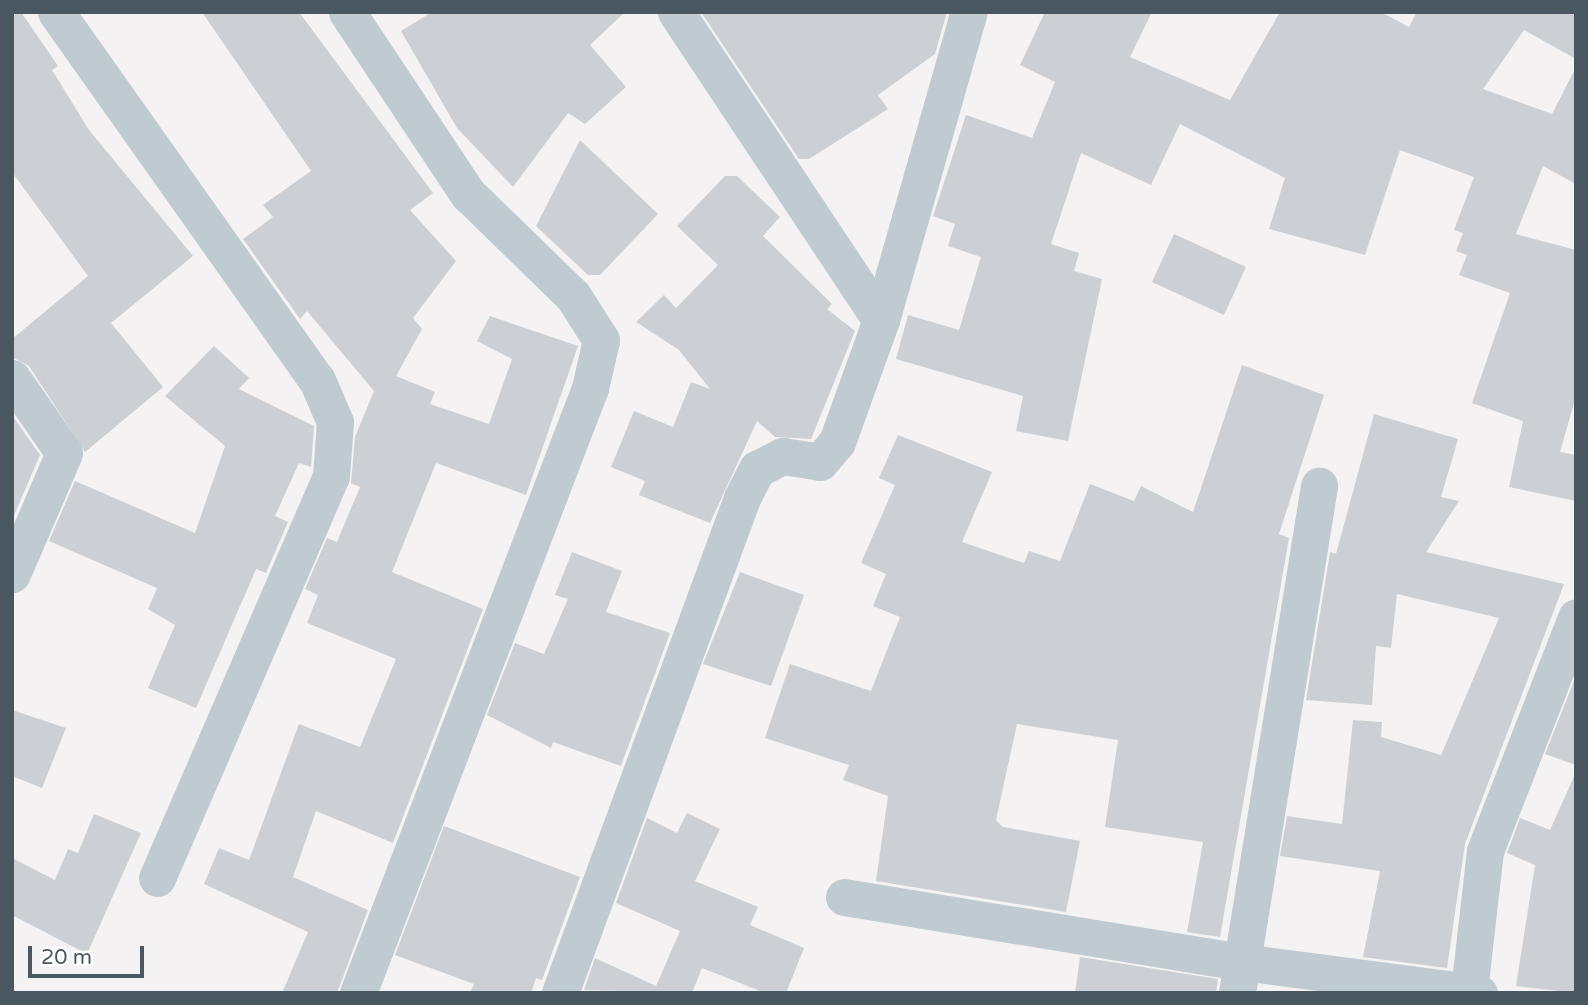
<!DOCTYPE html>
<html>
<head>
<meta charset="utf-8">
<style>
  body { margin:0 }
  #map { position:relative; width:1588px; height:1005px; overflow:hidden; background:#f4f2f2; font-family:"Varela Round",sans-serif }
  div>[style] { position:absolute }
  .building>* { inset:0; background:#ccd0d4 }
  .street>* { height:37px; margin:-18.5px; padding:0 18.5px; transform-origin:18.5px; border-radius:18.5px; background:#c0cbd1 }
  span { translate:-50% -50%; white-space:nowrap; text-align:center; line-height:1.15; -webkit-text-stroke:7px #fff; paint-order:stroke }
  .frame { position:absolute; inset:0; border:14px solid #495860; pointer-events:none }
  .scale { position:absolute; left:28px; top:946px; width:116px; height:32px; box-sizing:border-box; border:4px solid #495860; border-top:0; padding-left:9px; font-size:21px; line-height:24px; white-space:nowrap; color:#495860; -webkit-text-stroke:5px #fff; paint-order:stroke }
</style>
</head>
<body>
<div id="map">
  <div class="building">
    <div style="clip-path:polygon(12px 12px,21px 12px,58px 66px,52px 70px,89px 130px,193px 256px,111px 323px,163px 387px,85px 452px,29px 366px,12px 357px,12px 339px,88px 276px,12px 172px)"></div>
    <div style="clip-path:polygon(202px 12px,299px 12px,433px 193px,410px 210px,456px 261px,413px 318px,422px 329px,396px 376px,435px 392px,430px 404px,489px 424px,512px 359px,477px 341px,490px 316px,578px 346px,526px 495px,436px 463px,392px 572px,483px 609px,393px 843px,316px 811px,293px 877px,368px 910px,337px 993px,282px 993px,308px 932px,204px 884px,219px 848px,249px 860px,299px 724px,360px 747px,396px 659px,307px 623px,318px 595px,305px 589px,327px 538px,337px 542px,360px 487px,351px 483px,355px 437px,374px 391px,307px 311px,300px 319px,243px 239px,273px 217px,263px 205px,311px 171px)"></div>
    <div style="clip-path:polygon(432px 12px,625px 12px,590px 45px,626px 87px,585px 124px,568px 113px,513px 187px,457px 128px,401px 31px)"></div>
    <div style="clip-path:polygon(701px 12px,947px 12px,935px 54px,878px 95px,888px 109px,809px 159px,799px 159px)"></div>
    <div style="clip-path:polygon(1045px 12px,1152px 12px,1130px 57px,1230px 100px,1280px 12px,1381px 12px,1409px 27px,1417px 12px,1576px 12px,1576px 59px,1524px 30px,1483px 89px,1552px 114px,1576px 67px,1576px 184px,1543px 166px,1516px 234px,1576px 250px,1576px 396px,1560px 452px,1576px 455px,1576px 501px,1509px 487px,1523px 421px,1472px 403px,1510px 293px,1459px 275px,1467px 255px,1456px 251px,1463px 233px,1454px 230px,1474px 177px,1400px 150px,1365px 255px,1269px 229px,1285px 178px,1180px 124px,1151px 185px,1081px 153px,1051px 244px,1079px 253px,1074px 271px,1102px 279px,1068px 441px,1016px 431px,1023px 396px,896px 359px,908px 315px,959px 330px,981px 257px,948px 246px,955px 224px,933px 216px,966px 115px,1032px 138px,1055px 82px,1020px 65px)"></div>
    <div style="clip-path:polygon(580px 140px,658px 214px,600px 275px,588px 275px,536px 226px)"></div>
    <div style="clip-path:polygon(725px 176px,737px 176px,780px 217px,763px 236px,832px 304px,827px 309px,855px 331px,811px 439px,775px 437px,757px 421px,710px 523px,639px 495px,645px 481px,611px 467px,634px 411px,673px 427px,691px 382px,710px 389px,679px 350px,636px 322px,664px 295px,676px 308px,718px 265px,677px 226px)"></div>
    <div style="clip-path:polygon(1174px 234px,1246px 267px,1224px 315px,1152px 282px)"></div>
    <div style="clip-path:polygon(214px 346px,249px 378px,239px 389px,314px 426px,311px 467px,299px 463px,275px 516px,288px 522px,266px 573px,256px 569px,196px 708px,148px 688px,175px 625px,148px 609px,157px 588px,49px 541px,75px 481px,195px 533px,225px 446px,165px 396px)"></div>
    <div style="clip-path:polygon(1242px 365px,1324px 395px,1279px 534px,1289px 538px,1220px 937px,1187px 932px,1203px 842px,1105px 827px,1118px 740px,1017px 724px,996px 820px,1003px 827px,1080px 841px,1066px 912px,876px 881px,888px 796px,843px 780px,849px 765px,765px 738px,790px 664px,871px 691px,900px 617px,873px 606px,886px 574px,861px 563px,895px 485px,879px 478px,898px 435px,992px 472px,962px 542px,1024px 563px,1029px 551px,1060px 561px,1090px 484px,1134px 501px,1141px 486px,1193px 512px)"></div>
    <div style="clip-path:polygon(1374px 414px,1458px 439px,1441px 497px,1459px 501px,1426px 552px,1564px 584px,1465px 844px,1447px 968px,1363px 957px,1380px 871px,1280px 856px,1287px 816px,1342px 824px,1353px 720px,1382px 722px,1381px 737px,1441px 755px,1499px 618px,1397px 594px,1391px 648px,1376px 646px,1372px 705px,1306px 700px,1330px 552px,1336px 554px)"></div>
    <div style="clip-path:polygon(12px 415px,40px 455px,12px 520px)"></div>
    <div style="clip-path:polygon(572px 552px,622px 571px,606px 612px,670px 633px,621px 766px,553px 742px,551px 748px,487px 715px,515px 643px,544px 654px,568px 599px,555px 595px)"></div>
    <div style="clip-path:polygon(740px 572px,804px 595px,771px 686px,703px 664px)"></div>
    <div style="clip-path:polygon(1576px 676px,1576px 765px,1545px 754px)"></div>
    <div style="clip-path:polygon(12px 710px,66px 728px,42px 788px,12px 776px)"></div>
    <div style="clip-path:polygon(1576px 772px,1576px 993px,1516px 986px,1535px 865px,1507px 853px,1520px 818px,1550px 830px)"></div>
    <div style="clip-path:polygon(687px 813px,720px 829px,695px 881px,758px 907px,750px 925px,804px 948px,786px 993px,765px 993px,702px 968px,692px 993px,584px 990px,595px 958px,656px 986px,680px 931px,616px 903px,647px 818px,677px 833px)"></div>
    <div style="clip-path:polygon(94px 814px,141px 833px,87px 954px,12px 915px,12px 858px,55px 880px,68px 849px,78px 853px)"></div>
    <div style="clip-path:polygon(444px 826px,580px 877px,542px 980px,536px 978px,531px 993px,470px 993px,474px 984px,395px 955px)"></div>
    <div style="clip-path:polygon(1080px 957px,1218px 979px,1216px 993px,1075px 993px)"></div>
  </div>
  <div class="street">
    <div style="left:56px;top:12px;width:451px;rotate:54.7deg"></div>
    <div style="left:317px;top:380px;width:46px;rotate:66.8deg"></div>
    <div style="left:335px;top:422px;width:54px;rotate:94.2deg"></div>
    <div style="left:331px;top:476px;width:438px;rotate:113.4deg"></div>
    <div style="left:347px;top:12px;width:219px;rotate:56.4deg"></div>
    <div style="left:468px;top:194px;width:146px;rotate:44.2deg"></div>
    <div style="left:573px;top:296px;width:52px;rotate:57.5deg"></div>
    <div style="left:601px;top:340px;width:49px;rotate:102.9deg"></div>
    <div style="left:590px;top:388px;width:648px;rotate:110.98deg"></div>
    <div style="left:676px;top:12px;width:370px;rotate:56.4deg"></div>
    <div style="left:12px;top:378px;width:91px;rotate:55.3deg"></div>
    <div style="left:64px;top:453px;width:132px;rotate:113.3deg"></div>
    <div style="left:844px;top:897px;width:403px;rotate:9.3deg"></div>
    <div style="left:1242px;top:962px;width:239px;rotate:7.5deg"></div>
    <div style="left:1469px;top:991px;width:141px;rotate:-83.5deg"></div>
    <div style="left:1485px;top:851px;width:251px;rotate:-68.7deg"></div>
    <div style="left:560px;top:993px;width:527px;rotate:-69.81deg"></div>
    <div style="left:742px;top:498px;width:33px;rotate:-63deg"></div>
    <div style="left:757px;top:469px;width:29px;rotate:-27deg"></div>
    <div style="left:783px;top:456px;width:37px;rotate:9deg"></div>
    <div style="left:820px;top:462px;width:26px;rotate:-50deg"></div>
    <div style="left:837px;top:442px;width:130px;rotate:-70.2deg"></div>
    <div style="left:881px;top:320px;width:320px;rotate:-74.1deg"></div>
    <div style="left:1237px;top:993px;width:514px;rotate:-80.81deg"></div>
  </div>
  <div class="frame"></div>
  <div class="scale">20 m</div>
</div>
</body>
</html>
